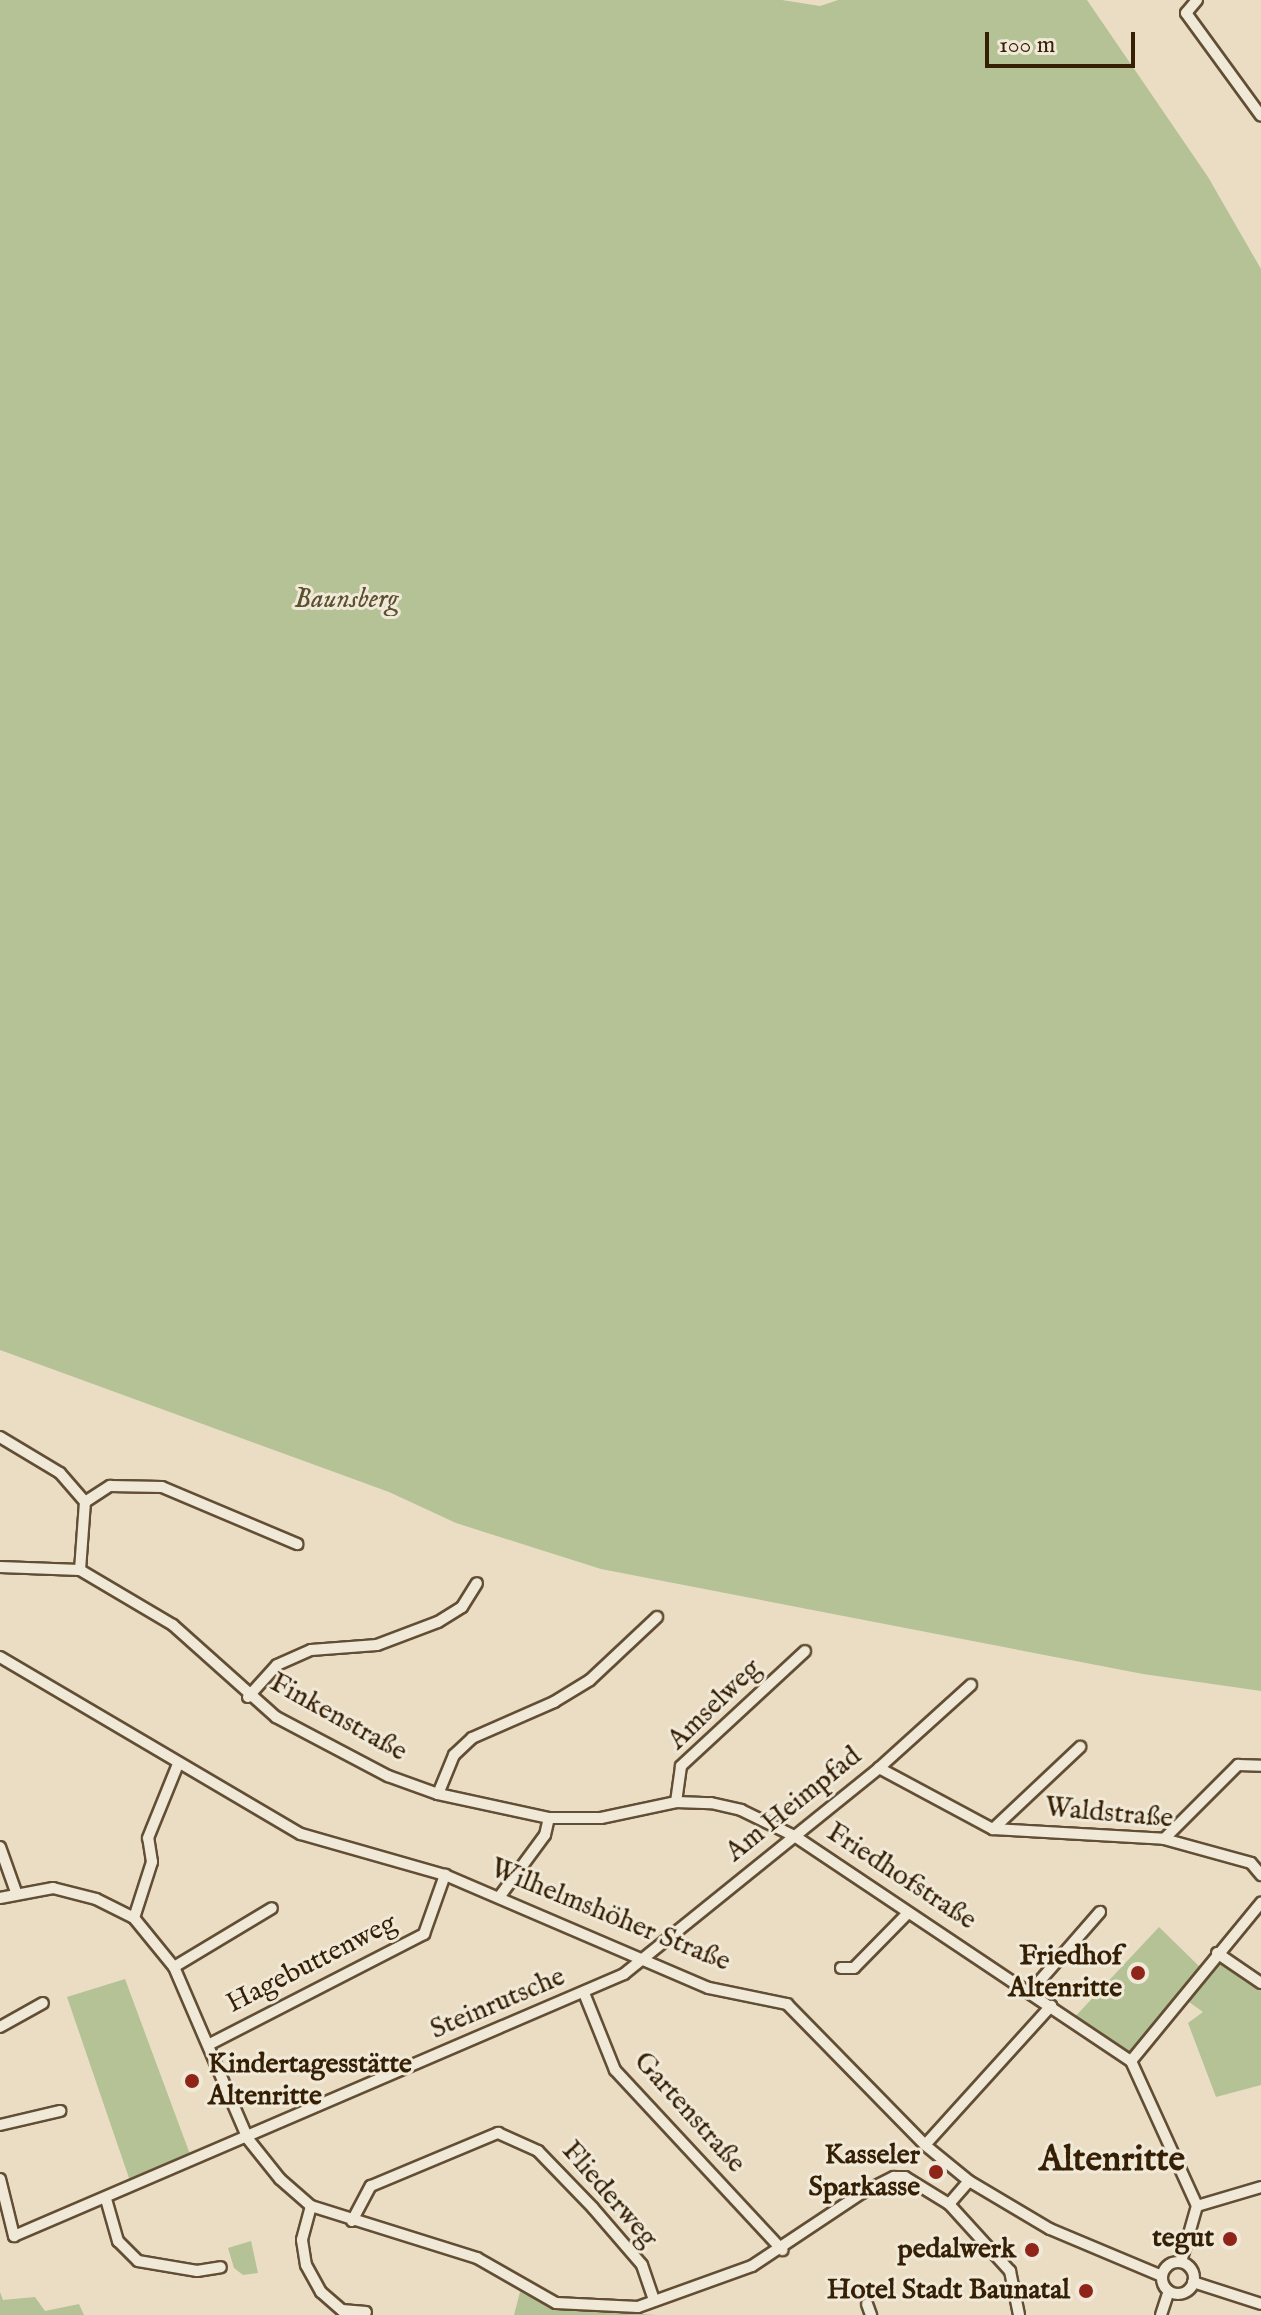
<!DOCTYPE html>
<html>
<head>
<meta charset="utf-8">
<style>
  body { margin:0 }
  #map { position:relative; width:1261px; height:2315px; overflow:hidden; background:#eaddc3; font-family:"IM FELL English",serif }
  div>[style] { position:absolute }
  .green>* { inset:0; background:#b4c296 }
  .roads { filter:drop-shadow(2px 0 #624e34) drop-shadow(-2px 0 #624e34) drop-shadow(0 2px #624e34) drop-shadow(0 -2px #624e34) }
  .street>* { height:10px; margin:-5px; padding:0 5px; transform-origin:5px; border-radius:5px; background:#f1e9d8 }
  .street>.ring { margin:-5px; padding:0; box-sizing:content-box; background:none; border:10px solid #f1e9d8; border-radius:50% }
  .dots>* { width:22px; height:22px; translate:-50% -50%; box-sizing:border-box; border:4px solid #f1e9d8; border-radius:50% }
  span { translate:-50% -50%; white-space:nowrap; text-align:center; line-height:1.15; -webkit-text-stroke:6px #f1e9d8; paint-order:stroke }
  .park-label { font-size:28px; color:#5b5030; font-style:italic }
  .street-label { font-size:28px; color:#351f05 }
  .poi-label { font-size:28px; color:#351f05; font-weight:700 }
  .right { translate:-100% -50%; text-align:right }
  .left { translate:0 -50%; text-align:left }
  .district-label { font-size:36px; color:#351f05; font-weight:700 }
  .scale { position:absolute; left:985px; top:32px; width:150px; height:36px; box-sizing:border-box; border:4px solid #351f05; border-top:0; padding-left:10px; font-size:24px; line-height:28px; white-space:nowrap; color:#351f05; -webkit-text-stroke:6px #f1e9d8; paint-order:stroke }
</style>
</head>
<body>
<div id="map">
  <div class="green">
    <div style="clip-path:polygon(0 0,782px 0,820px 6px,838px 0,1087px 0,1208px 177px,1261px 269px,1261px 1691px,1143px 1674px,601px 1569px,456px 1523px,389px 1492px,0 1350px)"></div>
    <div style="clip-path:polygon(1159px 1927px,1203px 1970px,1217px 1953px,1261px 1983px,1261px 2085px,1216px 2097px,1188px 2023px,1203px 2012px,1182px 1997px,1131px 2061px,1072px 2020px)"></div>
    <div style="clip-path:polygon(125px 1979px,191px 2157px,130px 2181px,67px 1997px)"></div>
    <div style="clip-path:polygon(251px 2241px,258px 2273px,243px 2275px,234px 2268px,228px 2248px)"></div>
    <div style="clip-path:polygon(0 2292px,3px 2300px,35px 2297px,45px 2311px,79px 2304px,84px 2315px,0 2315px)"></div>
    <div style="clip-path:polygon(520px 2292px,554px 2308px,656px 2315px,514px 2315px)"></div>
  </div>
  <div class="roads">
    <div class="street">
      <div style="left:1197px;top:0;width:17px;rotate:130deg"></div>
      <div style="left:1186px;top:13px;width:127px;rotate:53.9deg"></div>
      <div style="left:0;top:1437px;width:70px;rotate:31deg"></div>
      <div style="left:60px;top:1473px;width:38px;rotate:49deg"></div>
      <div style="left:0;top:1567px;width:80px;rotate:2.1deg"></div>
      <div style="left:80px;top:1570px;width:108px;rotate:30.6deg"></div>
      <div style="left:173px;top:1625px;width:138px;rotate:41.8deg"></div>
      <div style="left:276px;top:1717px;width:127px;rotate:27.8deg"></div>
      <div style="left:388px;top:1776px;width:53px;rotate:19.8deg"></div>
      <div style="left:438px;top:1794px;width:114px;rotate:12.2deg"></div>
      <div style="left:549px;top:1818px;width:52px"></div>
      <div style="left:601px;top:1818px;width:77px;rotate:-12deg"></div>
      <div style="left:676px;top:1802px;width:35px;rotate:2deg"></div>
      <div style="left:711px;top:1803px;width:31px;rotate:13deg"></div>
      <div style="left:741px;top:1810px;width:61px;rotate:26.1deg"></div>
      <div style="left:796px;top:1837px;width:403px;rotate:33.8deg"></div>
      <div style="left:1131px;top:2061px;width:159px;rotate:65.5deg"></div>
      <div style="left:80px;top:1570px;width:68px;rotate:-85.8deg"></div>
      <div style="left:85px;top:1502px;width:30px;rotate:-33deg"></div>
      <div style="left:110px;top:1486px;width:52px;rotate:1.1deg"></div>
      <div style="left:162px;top:1487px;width:147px;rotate:22.9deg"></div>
      <div style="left:0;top:1657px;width:349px;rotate:30.5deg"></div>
      <div style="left:301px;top:1834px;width:150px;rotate:15.9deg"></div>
      <div style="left:445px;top:1875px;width:287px;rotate:23.2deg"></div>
      <div style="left:709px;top:1988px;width:80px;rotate:11.6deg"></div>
      <div style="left:787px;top:2004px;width:197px;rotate:45.6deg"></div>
      <div style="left:925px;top:2145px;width:57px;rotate:39.3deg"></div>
      <div style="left:969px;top:2181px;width:94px;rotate:30.7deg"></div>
      <div style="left:1050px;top:2229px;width:121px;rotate:22.8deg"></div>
      <div style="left:248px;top:1697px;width:43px;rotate:-47.8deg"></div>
      <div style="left:277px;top:1665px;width:37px;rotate:-24deg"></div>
      <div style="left:311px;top:1650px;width:66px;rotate:-4.3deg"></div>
      <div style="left:377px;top:1645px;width:65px;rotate:-20.7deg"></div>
      <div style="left:438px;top:1622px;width:28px;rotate:-32deg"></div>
      <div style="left:462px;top:1607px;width:28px;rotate:-58deg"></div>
      <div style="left:879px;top:1768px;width:129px;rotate:28.2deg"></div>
      <div style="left:993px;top:1829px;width:171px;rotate:3.3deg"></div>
      <div style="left:1164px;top:1839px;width:90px;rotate:15.4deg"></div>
      <div style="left:1251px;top:1863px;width:16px;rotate:50deg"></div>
      <div style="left:438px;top:1794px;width:42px;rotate:-67.7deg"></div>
      <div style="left:454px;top:1755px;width:25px;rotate:-43deg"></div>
      <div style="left:472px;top:1738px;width:90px;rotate:-23.7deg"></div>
      <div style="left:554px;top:1702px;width:42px;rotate:-31.4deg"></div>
      <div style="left:590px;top:1680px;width:92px;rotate:-43.2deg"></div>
      <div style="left:676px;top:1802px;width:36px;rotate:-82deg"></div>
      <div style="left:681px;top:1766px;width:169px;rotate:-42.8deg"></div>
      <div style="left:993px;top:1829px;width:120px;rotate:-43.3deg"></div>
      <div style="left:1164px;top:1839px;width:105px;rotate:-45deg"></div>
      <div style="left:1238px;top:1765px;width:23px;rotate:2deg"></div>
      <div style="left:0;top:1847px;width:48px;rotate:70.4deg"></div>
      <div style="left:500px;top:1896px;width:76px;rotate:-53.6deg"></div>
      <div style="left:545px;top:1835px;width:17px;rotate:-77deg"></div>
      <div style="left:0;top:1898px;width:54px;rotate:-10.7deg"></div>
      <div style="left:53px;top:1888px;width:44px;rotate:14.3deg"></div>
      <div style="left:96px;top:1899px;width:42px;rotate:26.6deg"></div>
      <div style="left:134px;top:1918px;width:63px;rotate:50.8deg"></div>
      <div style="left:174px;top:1967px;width:187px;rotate:66.7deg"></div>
      <div style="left:248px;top:2139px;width:51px;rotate:51.3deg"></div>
      <div style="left:280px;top:2179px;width:41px;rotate:41.1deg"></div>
      <div style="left:311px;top:2206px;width:174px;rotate:17.4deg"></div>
      <div style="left:477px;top:2258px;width:91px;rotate:29.7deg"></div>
      <div style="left:556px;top:2303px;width:82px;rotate:2.8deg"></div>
      <div style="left:638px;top:2307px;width:121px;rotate:-19.8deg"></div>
      <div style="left:752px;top:2266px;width:132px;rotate:-33.6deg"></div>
      <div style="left:862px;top:2193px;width:36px;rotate:-27deg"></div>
      <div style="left:894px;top:2177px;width:11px"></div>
      <div style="left:905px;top:2177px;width:52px;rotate:31.5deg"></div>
      <div style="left:949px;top:2204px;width:91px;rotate:47.7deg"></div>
      <div style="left:1010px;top:2271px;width:45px;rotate:78.4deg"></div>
      <div style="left:134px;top:1918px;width:59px;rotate:-72.2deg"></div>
      <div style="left:152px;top:1862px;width:24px;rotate:-99deg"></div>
      <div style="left:148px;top:1838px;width:80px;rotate:-67.9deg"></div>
      <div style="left:1217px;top:1953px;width:53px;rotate:34.3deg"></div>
      <div style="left:174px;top:1967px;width:114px;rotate:-31deg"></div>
      <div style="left:841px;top:1968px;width:13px"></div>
      <div style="left:854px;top:1968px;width:77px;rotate:-45.5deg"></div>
      <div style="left:1031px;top:1991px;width:105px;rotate:-48.9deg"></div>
      <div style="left:584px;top:1993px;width:83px;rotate:68.1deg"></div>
      <div style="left:615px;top:2070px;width:246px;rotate:47.1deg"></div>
      <div style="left:0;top:2027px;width:49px;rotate:-29.2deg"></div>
      <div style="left:210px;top:2044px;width:241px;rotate:-27.2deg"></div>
      <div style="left:424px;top:1934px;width:63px;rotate:-70.4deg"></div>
      <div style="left:1131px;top:2061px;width:205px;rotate:-50.6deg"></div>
      <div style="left:0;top:2125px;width:62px;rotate:-13.1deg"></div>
      <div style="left:925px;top:2145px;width:188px;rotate:-47.8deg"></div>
      <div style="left:0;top:2179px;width:59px;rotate:76.2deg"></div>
      <div style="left:14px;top:2236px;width:664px;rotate:-23.24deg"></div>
      <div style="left:624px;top:1974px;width:328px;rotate:-38.9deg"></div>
      <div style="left:879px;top:1768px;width:124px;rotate:-42.1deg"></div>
      <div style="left:106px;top:2199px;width:44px;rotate:74.1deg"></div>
      <div style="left:118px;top:2241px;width:28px;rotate:45deg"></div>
      <div style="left:138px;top:2261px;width:60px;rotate:9.6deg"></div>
      <div style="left:197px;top:2271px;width:24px;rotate:-9deg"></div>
      <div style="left:949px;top:2204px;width:30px;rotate:-49deg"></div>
      <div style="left:311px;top:2206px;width:35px;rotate:105deg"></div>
      <div style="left:302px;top:2240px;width:25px;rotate:81deg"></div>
      <div style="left:306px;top:2265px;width:31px;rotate:61deg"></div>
      <div style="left:321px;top:2292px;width:28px;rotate:41deg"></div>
      <div style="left:342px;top:2310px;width:24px;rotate:5deg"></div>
      <div style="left:1197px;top:2206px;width:67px;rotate:-16.5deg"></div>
      <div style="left:352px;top:2221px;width:40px;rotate:-62deg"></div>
      <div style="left:371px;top:2186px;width:138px;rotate:-22.7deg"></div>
      <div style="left:498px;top:2133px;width:44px;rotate:24.2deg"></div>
      <div style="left:538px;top:2151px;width:79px;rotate:46deg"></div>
      <div style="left:593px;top:2208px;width:75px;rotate:49.3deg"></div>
      <div style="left:642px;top:2265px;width:36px;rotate:71deg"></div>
      <div style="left:1181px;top:2262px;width:58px;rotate:-74.1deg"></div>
      <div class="ring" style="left:1162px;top:2262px;width:22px;height:22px"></div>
      <div style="left:1193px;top:2282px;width:71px;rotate:17.9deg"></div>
      <div style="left:867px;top:2304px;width:12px;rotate:70deg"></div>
      <div style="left:1161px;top:2315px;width:25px;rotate:-72deg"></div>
    </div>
  </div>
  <div class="dots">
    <div style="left:1138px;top:1973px;background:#8f2418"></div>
    <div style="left:192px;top:2081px;background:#8f2418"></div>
    <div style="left:936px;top:2172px;background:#8f2418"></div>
    <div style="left:1230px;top:2239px;background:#8f2418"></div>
    <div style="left:1032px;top:2250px;background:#8f2418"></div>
    <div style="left:1086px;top:2291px;background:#8f2418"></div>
  </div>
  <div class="park-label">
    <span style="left:346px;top:600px">Baunsberg</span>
  </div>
  <div class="street-label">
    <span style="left:715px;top:1705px;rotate:-44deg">Amselweg</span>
    <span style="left:338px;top:1718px;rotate:29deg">Finkenstraße</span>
    <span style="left:794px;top:1805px;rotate:-39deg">Am Heimpfad</span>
    <span style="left:1109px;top:1814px;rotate:5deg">Waldstraße</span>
    <span style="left:901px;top:1877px;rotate:33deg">Friedhofstraße</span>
    <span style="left:610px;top:1916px;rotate:22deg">Wilhelmshöher Straße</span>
    <span style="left:312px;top:1964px;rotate:-27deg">Hagebuttenweg</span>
    <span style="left:498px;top:2004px;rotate:-23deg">Steinrutsche</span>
    <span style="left:689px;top:2113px;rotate:48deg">Gartenstraße</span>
    <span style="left:609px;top:2195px;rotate:49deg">Fliederweg</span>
  </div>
  <div class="poi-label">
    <span class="right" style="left:1122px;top:1973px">Friedhof<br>Altenritte</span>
    <span class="left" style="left:208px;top:2081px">Kindertagesstätte<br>Altenritte</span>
    <span class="right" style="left:920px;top:2172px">Kasseler<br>Sparkasse</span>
    <span class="right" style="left:1214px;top:2239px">tegut</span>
    <span class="right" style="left:1016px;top:2250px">pedalwerk</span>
    <span class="right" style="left:1070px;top:2291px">Hotel Stadt Baunatal</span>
  </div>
  <div class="district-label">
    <span style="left:1112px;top:2161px">Altenritte</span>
  </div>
  <div class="scale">100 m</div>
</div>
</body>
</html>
